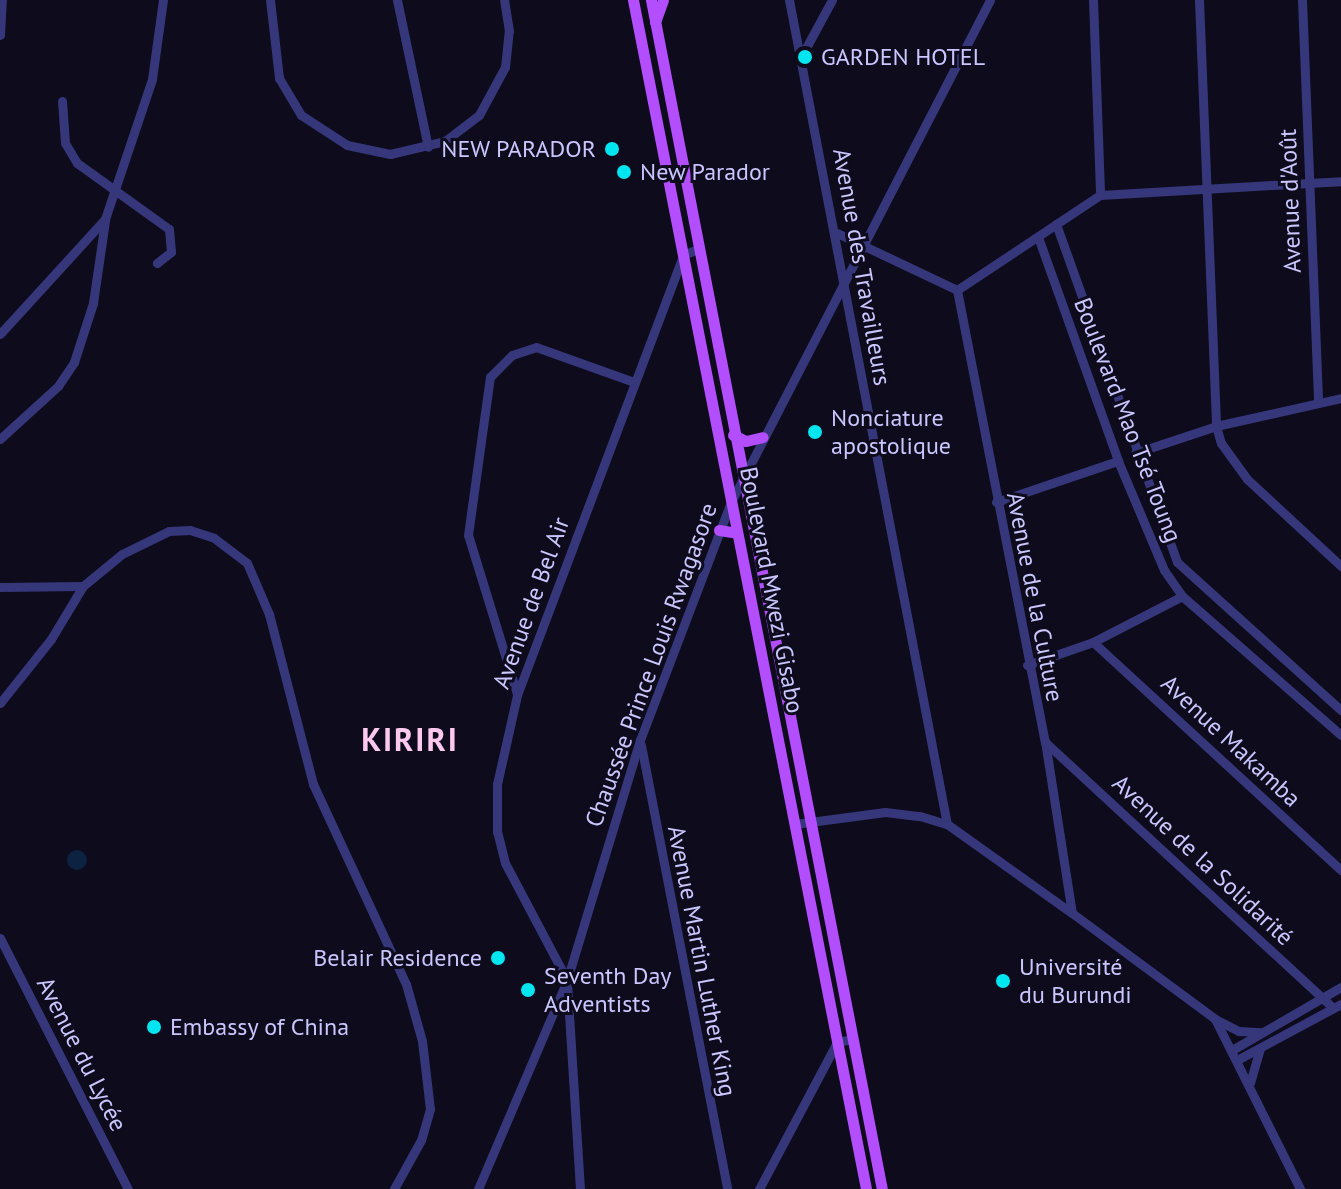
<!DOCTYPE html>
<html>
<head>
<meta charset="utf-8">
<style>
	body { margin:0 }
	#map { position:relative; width:1341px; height:1189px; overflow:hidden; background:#0d0b1c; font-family:"PT Sans",sans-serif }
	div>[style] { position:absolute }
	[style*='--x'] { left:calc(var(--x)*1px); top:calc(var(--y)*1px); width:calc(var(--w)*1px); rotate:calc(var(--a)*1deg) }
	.water>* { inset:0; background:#0b2240 }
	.round { border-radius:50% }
	.minor>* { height:9px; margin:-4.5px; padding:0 4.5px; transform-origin:4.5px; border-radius:4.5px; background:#36377b }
	.major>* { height:11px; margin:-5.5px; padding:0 5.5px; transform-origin:5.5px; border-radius:5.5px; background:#b34eff }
	.dots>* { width:22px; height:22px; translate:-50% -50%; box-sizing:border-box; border:4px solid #0d0b1c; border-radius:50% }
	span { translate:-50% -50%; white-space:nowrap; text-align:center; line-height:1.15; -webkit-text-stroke:6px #0d0b1c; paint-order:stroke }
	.poi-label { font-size:24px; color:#cac6ff }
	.left { translate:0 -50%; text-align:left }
	.right { translate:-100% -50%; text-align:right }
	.street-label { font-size:24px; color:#cac6ff }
	.district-label { font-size:32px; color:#ffc8ee; font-weight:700; letter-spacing:2px }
</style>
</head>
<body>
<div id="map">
	<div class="water">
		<i class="round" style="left:67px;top:850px;width:20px;height:20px"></i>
	</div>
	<div class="minor">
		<i style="--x:270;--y:0;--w:79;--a:83.4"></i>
		<i style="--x:279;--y:78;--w:43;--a:59.3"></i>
		<i style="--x:301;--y:115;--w:55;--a:33.1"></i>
		<i style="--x:347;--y:145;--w:44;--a:11.8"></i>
		<i style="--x:390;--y:154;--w:57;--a:-13.3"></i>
		<i style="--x:445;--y:141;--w:43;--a:-37.4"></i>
		<i style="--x:479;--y:115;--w:55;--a:-61.6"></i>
		<i style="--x:505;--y:67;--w:36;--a:-84"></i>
		<i style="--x:509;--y:31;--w:31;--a:-99"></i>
		<i style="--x:397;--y:0;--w:150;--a:78.1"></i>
		<i style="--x:789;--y:0;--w:839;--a:79.15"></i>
		<i style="--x:1093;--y:0;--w:195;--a:87.9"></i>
		<i style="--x:1199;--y:0;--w:426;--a:87.7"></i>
		<i style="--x:1216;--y:426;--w:18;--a:74"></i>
		<i style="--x:1221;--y:443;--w:44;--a:54.2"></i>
		<i style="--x:1247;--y:479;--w:128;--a:42.8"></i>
		<i style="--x:1302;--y:0;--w:401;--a:87.7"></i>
		<i style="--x:0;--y:35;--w:35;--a:-87"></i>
		<i style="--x:801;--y:57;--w:65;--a:-61.5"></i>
		<i style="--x:62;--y:101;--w:42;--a:85.9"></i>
		<i style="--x:65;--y:143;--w:23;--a:59"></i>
		<i style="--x:77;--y:163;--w:113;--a:35.7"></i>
		<i style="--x:169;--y:229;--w:23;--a:85"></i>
		<i style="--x:171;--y:252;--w:18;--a:142"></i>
		<i style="--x:1100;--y:195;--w:241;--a:-3.3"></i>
		<i style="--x:1056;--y:224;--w:359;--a:70.3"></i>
		<i style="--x:1177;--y:562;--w:221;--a:42.1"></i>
		<i style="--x:837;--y:233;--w:133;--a:25.4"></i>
		<i style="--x:957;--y:290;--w:172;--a:-33.6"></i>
		<i style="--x:1038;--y:237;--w:238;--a:70.3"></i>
		<i style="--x:1118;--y:461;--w:118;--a:67.1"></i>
		<i style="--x:1164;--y:570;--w:32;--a:55"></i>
		<i style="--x:1182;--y:596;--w:211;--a:41.2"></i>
		<i style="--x:957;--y:290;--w:460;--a:79"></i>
		<i style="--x:1045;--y:741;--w:174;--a:81.1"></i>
		<i style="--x:0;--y:334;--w:156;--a:-47.6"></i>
		<i style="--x:105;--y:219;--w:148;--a:-71.4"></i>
		<i style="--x:152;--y:79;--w:80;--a:-82.1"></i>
		<i style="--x:0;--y:439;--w:79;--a:-42.4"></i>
		<i style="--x:58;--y:386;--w:29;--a:-56"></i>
		<i style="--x:74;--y:362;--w:62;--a:-72.1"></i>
		<i style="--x:93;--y:303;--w:83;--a:-81.7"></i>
		<i style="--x:1135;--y:453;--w:85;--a:-18.4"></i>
		<i style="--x:1216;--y:426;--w:128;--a:-12.6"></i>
		<i style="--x:996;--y:502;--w:129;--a:-18.6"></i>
		<i style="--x:0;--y:587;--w:83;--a:-0.7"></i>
		<i style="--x:83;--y:586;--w:50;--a:-39.4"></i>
		<i style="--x:122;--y:554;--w:52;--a:-26.1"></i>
		<i style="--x:169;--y:531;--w:21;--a:-3"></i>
		<i style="--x:190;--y:530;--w:25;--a:18"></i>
		<i style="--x:214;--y:538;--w:41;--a:37.1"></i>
		<i style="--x:247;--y:563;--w:56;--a:66.7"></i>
		<i style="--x:269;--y:614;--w:176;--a:75.5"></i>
		<i style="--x:313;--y:784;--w:221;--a:65.1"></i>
		<i style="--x:406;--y:984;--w:59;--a:74.3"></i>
		<i style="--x:422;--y:1041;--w:68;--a:83.3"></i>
		<i style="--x:430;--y:1109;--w:32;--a:106"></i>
		<i style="--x:421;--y:1140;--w:56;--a:118.9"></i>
		<i style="--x:1093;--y:642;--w:337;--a:42.6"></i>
		<i style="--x:1027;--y:665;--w:70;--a:-19.2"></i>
		<i style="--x:1093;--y:642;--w:100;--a:-27.3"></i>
		<i style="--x:517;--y:694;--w:166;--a:-107.1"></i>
		<i style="--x:468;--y:535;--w:160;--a:-82.1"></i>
		<i style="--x:490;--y:377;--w:31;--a:-45"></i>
		<i style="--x:512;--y:355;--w:25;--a:-18"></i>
		<i style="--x:536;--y:347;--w:104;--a:19.7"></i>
		<i style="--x:0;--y:703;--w:82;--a:-51.4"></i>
		<i style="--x:51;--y:639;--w:62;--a:-58.9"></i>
		<i style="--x:1045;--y:742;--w:392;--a:42.7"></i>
		<i style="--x:641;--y:745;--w:452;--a:79"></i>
		<i style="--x:795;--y:824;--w:91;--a:-7.6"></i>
		<i style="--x:885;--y:812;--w:35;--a:7"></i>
		<i style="--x:920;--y:816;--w:28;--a:17"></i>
		<i style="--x:947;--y:824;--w:153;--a:35.5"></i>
		<i style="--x:1072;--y:913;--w:178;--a:36.5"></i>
		<i style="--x:1215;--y:1019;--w:190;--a:63.4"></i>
		<i style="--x:0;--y:938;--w:282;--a:63"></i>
		<i style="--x:1215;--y:1019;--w:27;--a:27"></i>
		<i style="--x:1239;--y:1031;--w:22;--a:3"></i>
		<i style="--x:1232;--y:1050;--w:126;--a:-30"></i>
		<i style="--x:1237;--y:1060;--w:118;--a:-28.3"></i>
		<i style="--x:1250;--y:1083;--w:36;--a:-74"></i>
		<i style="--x:478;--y:1189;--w:227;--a:-66.9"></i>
		<i style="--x:567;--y:980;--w:251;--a:-73.1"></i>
		<i style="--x:640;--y:740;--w:255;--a:-69.1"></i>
		<i style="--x:731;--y:502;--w:565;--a:-62.71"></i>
		<i style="--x:580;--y:1189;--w:209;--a:-93.6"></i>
		<i style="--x:567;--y:980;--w:132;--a:-117.9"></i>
		<i style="--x:505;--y:863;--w:32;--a:-104"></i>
		<i style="--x:497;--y:832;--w:48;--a:-90"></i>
		<i style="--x:497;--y:784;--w:91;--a:-77.3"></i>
		<i style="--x:517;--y:695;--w:470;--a:-69.3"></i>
		<i style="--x:683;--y:255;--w:16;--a:-22"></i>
		<i style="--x:759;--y:1189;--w:166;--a:-62"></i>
		<i style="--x:837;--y:1042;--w:15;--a:-11"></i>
	</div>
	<div class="major">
		<i style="--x:633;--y:0;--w:1212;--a:78.91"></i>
		<i style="--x:651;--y:0;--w:1211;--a:79.01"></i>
		<i style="--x:655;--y:22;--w:23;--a:-70"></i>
		<i style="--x:733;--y:435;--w:14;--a:25"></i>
		<i style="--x:746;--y:441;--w:17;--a:-13"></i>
		<i style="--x:719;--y:530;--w:18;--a:9"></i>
	</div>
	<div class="dots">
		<i style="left:805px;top:57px;background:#00e6f1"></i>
		<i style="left:612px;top:149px;background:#00e6f1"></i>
		<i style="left:624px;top:172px;background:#00e6f1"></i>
		<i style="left:815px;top:432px;background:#00e6f1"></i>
		<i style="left:498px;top:958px;background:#00e6f1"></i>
		<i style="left:1003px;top:981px;background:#00e6f1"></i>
		<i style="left:528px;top:990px;background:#00e6f1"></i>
		<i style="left:154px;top:1027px;background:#00e6f1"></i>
	</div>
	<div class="poi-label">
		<span class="left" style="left:821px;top:57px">GARDEN HOTEL</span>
		<span class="right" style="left:596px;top:149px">NEW PARADOR</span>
		<span class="left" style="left:640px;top:172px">New Parador</span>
		<span class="left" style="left:831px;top:432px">Nonciature<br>apostolique</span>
		<span class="right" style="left:482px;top:958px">Belair Residence</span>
		<span class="left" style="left:1019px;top:981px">Université<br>du Burundi</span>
		<span class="left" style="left:544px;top:990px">Seventh Day<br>Adventists</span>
		<span class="left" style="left:170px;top:1027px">Embassy of China</span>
	</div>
	<div class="street-label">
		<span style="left:1290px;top:201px;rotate:-92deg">Avenue d'Août</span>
		<span style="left:862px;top:267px;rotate:80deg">Avenue des Travailleurs</span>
		<span style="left:1128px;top:420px;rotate:69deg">Boulevard Mao Tsé Toung</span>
		<span style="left:772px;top:590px;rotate:79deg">Boulevard Mwezi Gisabo</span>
		<span style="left:1035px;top:597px;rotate:79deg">Avenue de la Culture</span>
		<span style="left:531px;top:603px;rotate:-70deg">Avenue de Bel Air</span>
		<span style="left:651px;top:665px;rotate:-70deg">Chaussée Prince Louis Rwagasore</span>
		<span style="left:1231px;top:741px;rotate:43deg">Avenue Makamba</span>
		<span style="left:1203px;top:860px;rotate:43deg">Avenue de la Solidarité</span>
		<span style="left:702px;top:961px;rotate:79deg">Avenue Martin Luther King</span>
		<span style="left:82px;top:1054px;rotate:63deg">Avenue du Lycée</span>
	</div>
	<div class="district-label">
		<span style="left:410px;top:739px">KIRIRI</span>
	</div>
</div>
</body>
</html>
